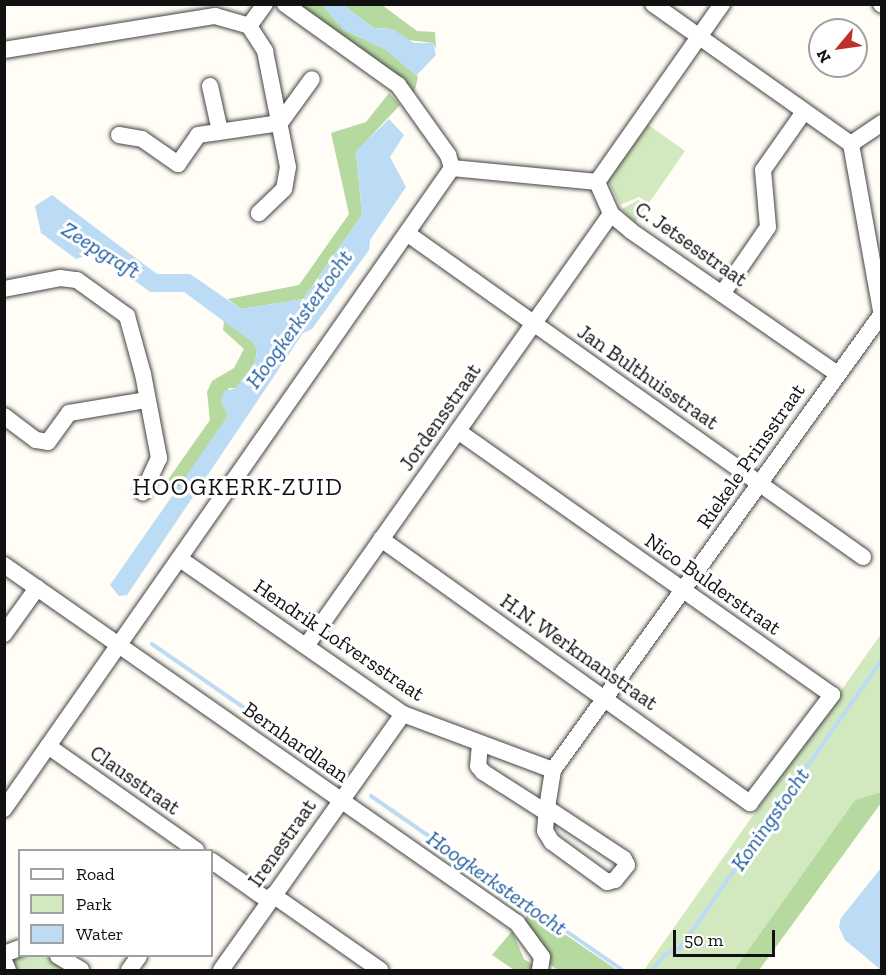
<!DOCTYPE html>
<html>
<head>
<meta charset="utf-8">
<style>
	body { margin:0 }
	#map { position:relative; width:886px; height:975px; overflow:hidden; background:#fffdf5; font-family:"Zilla Slab",serif }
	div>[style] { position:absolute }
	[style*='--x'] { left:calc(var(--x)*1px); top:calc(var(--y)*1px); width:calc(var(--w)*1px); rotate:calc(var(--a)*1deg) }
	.green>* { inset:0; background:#d2e9bf }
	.forest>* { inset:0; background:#b5d99f }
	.water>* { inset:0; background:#bcdbf4 }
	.stream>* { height:4px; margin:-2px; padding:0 2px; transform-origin:2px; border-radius:2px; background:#bcdbf4 }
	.roads { filter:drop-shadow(0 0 2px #444) drop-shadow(0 0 2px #444) }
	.street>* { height:16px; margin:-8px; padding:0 8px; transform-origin:8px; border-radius:8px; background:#fff }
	span { translate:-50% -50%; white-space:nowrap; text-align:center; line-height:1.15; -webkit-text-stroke:6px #fff; paint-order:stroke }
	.street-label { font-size:21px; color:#111 }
	.water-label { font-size:22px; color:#1e5d9f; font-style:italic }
	.quarter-label { font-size:24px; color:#111; letter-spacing:1.5px }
	.frame { position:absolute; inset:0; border:6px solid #111; pointer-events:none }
	.legend { position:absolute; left:18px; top:849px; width:195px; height:108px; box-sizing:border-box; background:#fff; border:2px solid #a0a0a0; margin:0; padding:8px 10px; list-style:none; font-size:18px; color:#111 }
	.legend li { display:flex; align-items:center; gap:12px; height:30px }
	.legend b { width:30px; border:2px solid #a0a0a0 }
	.north { position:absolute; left:808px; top:18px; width:60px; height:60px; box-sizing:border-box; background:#fff; border:2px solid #a0a0a0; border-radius:50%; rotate:241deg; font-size:16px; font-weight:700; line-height:24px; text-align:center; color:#111 }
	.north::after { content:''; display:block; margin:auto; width:21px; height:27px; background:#bc312e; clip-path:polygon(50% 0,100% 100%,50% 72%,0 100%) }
	.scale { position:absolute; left:673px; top:930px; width:102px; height:27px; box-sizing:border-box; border:3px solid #111; border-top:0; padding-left:8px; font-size:18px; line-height:21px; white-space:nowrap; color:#111; -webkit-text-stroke:4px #fff; paint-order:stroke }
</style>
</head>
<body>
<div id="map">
	<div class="green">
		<i style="clip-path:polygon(646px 123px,685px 151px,649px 203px,639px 197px,620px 205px,606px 177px)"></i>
		<i style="clip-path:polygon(638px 200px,647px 205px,635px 223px,622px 209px)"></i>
		<i style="clip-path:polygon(881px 634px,881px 792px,855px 800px,734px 970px,644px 970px)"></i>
		<i style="clip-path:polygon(20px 956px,48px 956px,69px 970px,13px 970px,9px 959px)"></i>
	</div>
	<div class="forest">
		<i style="clip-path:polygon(294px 5px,322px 5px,344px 30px,385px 49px,418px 77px,414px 94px)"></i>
		<i style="clip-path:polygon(343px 5px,382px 5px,417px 31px,435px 32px,436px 49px,433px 43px,408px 40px,392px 29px,374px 28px)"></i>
		<i style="clip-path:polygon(389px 93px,400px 105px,356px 152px,362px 215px,303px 299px,241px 309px,228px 299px,299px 285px,349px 214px,331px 133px,366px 122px)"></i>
		<i style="clip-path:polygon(224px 321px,253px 342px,257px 350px,255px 362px,236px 388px,229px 388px,221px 400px,228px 416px,178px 490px,167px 481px,210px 420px,207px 392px,212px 381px,234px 368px,244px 349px,223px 330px)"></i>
		<i style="clip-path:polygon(881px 792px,881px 803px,759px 970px,734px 970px,855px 800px)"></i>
		<i style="clip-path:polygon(531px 911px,617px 970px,557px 970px,533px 950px,525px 919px)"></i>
		<i style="clip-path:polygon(512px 931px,524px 959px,541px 970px,514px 970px,492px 955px)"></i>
	</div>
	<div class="water">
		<i style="clip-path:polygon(322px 5px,343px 5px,374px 28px,392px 29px,414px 43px,433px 43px,436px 55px,416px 76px,385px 49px,344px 30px)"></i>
		<i style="clip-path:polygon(389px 119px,404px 135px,390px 157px,406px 187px,370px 240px,369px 250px,312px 329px,303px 333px,127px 595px,119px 596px,110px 585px,228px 416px,221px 400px,224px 391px,236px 388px,255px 362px,257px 350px,252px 342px,184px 292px,150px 292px,97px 252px,76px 259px,41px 233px,35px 206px,52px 195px,157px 274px,190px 274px,241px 309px,303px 299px,362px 215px,356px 151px)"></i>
		<i style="clip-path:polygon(881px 868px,882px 970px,881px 970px,845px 940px,839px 927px,841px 918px)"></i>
	</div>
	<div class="stream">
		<i style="--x:152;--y:644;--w:226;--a:34.7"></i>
		<i style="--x:371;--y:796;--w:305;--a:34.7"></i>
		<i style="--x:652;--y:970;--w:20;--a:-49"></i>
		<i style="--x:665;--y:955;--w:17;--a:-25"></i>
		<i style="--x:680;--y:948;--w:352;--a:-55"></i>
	</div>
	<div class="roads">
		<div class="street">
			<i style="--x:653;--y:4;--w:242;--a:35.3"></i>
			<i style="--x:881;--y:4;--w:1;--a:45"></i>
			<i style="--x:249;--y:26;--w:27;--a:-54"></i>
			<i style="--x:4;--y:50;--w:214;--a:-9.2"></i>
			<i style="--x:215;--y:16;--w:35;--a:16"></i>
			<i style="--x:249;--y:26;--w:30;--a:57"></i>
			<i style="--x:265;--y:51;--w:118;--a:78.8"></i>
			<i style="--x:288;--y:167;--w:22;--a:100"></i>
			<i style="--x:284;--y:189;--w:35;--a:136"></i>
			<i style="--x:210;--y:86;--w:46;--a:77.5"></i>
			<i style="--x:882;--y:123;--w:37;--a:146"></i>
			<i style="--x:851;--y:144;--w:175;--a:79.8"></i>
			<i style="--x:119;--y:135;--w:23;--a:10"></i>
			<i style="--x:142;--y:139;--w:44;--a:34.8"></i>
			<i style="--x:178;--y:164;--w:35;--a:-55"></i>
			<i style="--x:198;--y:135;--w:83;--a:-8.3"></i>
			<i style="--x:280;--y:123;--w:54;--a:-54"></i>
			<i style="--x:452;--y:168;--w:146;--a:5.5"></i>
			<i style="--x:597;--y:182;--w:35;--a:66"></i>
			<i style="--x:611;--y:214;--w:26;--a:40"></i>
			<i style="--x:631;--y:231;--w:249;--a:34.7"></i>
			<i style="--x:597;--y:182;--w:218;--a:-54.9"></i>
			<i style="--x:408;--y:234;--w:558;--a:35.37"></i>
			<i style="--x:4;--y:289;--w:57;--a:-11.1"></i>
			<i style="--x:60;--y:278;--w:17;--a:7"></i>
			<i style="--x:77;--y:280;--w:62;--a:35.8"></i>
			<i style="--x:127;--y:316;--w:60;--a:74.6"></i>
			<i style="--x:143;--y:374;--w:86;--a:79.2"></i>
			<i style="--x:159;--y:458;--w:38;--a:115"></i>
			<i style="--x:722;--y:294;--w:81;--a:-55.5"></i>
			<i style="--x:768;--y:227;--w:57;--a:-95"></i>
			<i style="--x:763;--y:170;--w:70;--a:-54.9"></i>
			<i style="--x:4;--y:416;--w:40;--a:37"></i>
			<i style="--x:36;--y:440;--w:12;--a:9"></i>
			<i style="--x:48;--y:442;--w:36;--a:-54"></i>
			<i style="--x:69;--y:413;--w:79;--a:-9.5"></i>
			<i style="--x:381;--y:539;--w:454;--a:35.6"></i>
			<i style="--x:750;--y:803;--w:136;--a:-52.8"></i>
			<i style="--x:832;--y:695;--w:458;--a:-144.8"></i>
			<i style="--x:180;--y:559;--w:272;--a:34.8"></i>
			<i style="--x:403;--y:714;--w:160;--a:20.5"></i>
			<i style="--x:4;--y:565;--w:626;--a:34.91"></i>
			<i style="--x:517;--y:923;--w:42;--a:53.7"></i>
			<i style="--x:542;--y:957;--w:13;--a:99"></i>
			<i style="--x:4;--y:634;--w:57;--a:-54.3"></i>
			<i style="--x:306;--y:646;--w:529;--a:-54.78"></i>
			<i style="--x:480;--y:744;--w:22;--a:95"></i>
			<i style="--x:478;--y:766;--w:8;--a:50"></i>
			<i style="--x:483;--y:772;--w:76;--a:32.6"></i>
			<i style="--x:48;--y:746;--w:181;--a:35.1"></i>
			<i style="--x:547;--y:808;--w:23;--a:95"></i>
			<i style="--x:545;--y:831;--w:13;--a:58"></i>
			<i style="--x:552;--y:842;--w:68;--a:36"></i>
			<i style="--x:607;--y:882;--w:8;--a:-14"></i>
			<i style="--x:615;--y:880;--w:19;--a:-51"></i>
			<i style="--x:627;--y:865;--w:7;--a:-117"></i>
			<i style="--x:624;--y:859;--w:92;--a:-146.5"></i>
			<i style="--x:547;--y:808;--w:38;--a:-81"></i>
			<i style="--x:553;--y:770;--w:561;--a:-54.21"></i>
			<i style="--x:4;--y:809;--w:782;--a:-55.05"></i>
			<i style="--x:452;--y:168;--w:14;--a:-107"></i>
			<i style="--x:448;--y:155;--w:86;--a:-125.5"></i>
			<i style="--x:398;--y:85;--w:139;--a:-144.4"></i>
			<i style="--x:212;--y:861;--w:70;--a:35.1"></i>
			<i style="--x:273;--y:895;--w:131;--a:35"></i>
			<i style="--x:4;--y:954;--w:17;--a:-21"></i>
			<i style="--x:58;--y:956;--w:27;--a:31"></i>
			<i style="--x:4;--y:961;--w:10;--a:66"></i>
			<i style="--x:129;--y:970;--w:17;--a:-54"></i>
			<i style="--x:221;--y:970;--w:314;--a:-54.6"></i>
		</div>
	</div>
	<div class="street-label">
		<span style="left:691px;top:244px;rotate:35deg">C. Jetsesstraat</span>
		<span style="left:648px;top:377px;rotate:35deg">Jan Bulthuisstraat</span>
		<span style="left:440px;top:417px;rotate:-55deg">Jordensstraat</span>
		<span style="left:751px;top:456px;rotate:-55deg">Riekele Prinsstraat</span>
		<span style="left:713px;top:584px;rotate:35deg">Nico Bulderstraat</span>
		<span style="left:339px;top:640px;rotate:34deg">Hendrik Lofversstraat</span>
		<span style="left:579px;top:652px;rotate:35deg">H.N. Werkmanstraat</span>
		<span style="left:296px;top:742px;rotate:35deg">Bernhardlaan</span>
		<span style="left:135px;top:780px;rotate:35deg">Clausstraat</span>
		<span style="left:282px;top:843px;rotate:-55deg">Irenestraat</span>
	</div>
	<div class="water-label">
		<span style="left:101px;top:250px;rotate:32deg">Zeepgraft</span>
		<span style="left:299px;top:319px;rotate:-54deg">Hoogkerkstertocht</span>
		<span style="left:770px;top:819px;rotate:-55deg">Koningstocht</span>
		<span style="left:497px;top:883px;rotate:35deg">Hoogkerkstertocht</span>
	</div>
	<div class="quarter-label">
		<span style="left:238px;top:487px">HOOGKERK-ZUID</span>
	</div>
	<div class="frame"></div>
	<ul class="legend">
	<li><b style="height:8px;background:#fff"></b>Road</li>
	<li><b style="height:16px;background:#d2e9bf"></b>Park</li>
	<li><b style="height:16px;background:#bcdbf4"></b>Water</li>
	</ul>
	<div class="north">N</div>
	<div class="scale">50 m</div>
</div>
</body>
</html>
